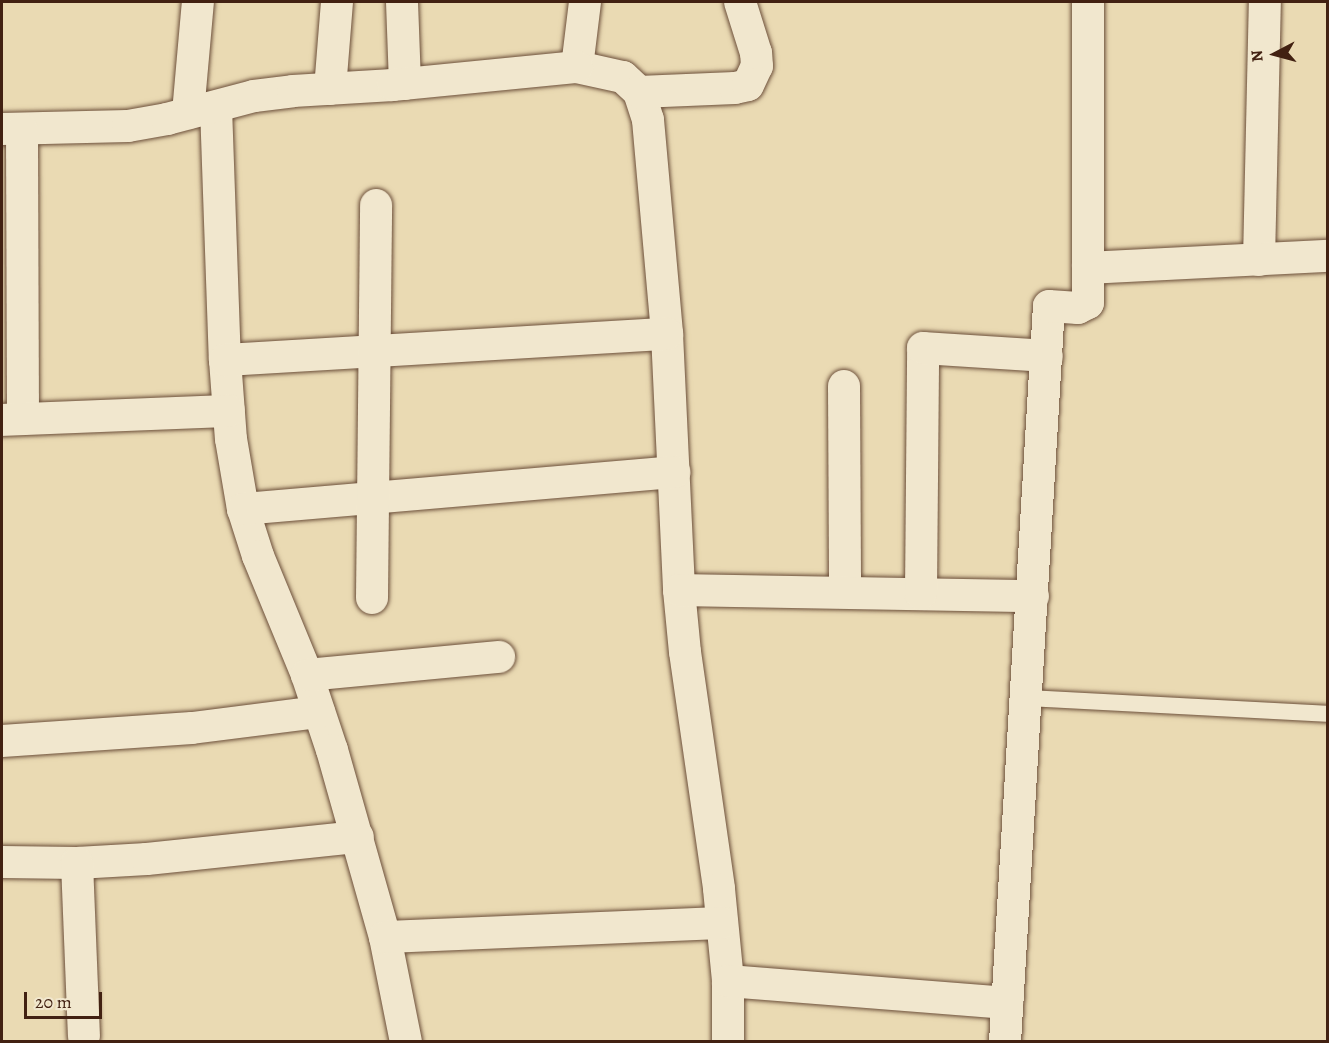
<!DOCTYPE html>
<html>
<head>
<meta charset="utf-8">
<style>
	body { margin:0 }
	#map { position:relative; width:1329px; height:1043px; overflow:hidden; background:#eadab3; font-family:Alegreya,serif }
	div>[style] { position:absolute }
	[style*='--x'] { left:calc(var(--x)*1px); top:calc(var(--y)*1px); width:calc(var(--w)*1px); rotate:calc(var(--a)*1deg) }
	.roads { filter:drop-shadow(0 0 2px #6c4f3a) drop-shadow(0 0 2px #6c4f3a) }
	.service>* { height:16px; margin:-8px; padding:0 8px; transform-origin:8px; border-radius:8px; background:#f1e7ce }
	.minor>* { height:32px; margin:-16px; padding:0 16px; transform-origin:16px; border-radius:16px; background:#f1e7ce }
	span { translate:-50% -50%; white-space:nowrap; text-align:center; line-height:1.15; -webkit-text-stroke:6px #f1e7ce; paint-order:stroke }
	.frame { position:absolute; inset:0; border:3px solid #422112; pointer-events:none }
	.north { position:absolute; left:1245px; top:24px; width:60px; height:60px; -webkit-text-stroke:4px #f1e7ce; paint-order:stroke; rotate:264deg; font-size:16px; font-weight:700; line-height:24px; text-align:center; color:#422112 }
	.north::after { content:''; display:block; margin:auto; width:21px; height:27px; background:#422112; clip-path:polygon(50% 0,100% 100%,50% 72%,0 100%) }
	.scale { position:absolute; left:24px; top:992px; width:78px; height:27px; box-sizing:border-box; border:3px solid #422112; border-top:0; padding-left:8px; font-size:18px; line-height:21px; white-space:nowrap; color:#422112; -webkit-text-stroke:4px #f1e7ce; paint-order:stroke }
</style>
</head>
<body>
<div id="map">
	<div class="roads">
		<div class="service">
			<i style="--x:1026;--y:698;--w:302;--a:3"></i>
		</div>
		<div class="minor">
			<i style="--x:402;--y:2;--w:82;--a:87.9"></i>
			<i style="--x:585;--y:2;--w:65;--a:97"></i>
			<i style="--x:577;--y:67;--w:47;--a:12.3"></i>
			<i style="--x:623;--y:77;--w:22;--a:43"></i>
			<i style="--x:639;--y:92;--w:29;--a:72"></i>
			<i style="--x:648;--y:120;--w:215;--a:84.9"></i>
			<i style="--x:667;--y:334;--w:256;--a:87.3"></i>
			<i style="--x:679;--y:590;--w:62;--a:84.5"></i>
			<i style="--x:685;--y:652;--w:239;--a:81.8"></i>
			<i style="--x:719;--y:889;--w:92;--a:84.4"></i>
			<i style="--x:728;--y:981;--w:61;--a:90"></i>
			<i style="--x:330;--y:89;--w:87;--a:-85.4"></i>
			<i style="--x:639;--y:92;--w:96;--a:-2.4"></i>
			<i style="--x:735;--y:88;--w:13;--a:-13"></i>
			<i style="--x:748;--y:85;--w:21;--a:-65"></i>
			<i style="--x:757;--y:66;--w:13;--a:-94"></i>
			<i style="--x:756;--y:53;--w:53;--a:-107.4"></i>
			<i style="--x:216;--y:107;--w:253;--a:88"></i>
			<i style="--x:225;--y:360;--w:79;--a:85.7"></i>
			<i style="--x:231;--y:439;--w:71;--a:80.3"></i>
			<i style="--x:243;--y:509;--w:49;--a:72.3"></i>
			<i style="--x:258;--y:556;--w:129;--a:67.6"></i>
			<i style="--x:307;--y:675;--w:79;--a:71.6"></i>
			<i style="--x:332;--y:750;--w:194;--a:74.2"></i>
			<i style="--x:385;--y:937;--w:107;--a:78.7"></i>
			<i style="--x:188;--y:113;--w:111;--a:-84.9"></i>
			<i style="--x:2;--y:129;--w:126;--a:-1.4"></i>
			<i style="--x:128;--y:126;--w:40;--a:-10"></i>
			<i style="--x:167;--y:119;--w:90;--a:-14.8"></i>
			<i style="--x:254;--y:96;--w:39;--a:-7"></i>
			<i style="--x:293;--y:91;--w:100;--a:-3.4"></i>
			<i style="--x:393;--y:85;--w:185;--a:-5.6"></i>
			<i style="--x:22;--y:130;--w:289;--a:89.8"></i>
			<i style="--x:1259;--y:260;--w:258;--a:-88.7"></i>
			<i style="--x:1088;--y:268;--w:240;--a:-2.9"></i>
			<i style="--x:225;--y:360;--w:443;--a:-3.4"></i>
			<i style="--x:844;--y:386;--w:205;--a:89.7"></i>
			<i style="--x:2;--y:420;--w:227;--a:-2.3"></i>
			<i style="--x:243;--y:509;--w:433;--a:-4.9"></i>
			<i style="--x:679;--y:590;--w:354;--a:1"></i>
			<i style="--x:921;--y:594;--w:246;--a:-89.5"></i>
			<i style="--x:923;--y:348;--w:124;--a:3.7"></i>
			<i style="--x:372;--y:598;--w:393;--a:-89.4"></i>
			<i style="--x:307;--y:675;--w:193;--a:-5.4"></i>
			<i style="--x:2;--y:741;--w:190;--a:-3.9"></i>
			<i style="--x:192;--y:728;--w:128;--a:-7.2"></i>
			<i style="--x:2;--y:862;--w:75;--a:0.8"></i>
			<i style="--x:77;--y:863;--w:70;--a:-3.3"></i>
			<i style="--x:147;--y:859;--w:212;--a:-6"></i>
			<i style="--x:77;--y:863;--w:173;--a:87.7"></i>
			<i style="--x:385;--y:937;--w:337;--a:-2.4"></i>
			<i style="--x:728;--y:981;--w:280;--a:4.5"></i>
			<i style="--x:1005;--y:1042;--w:737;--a:-86.58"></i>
			<i style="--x:1049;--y:306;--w:29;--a:4"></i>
			<i style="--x:1078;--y:308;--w:11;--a:-27"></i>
			<i style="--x:1088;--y:303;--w:301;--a:-90"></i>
		</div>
	</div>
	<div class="frame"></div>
	<div class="north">N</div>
	<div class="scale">20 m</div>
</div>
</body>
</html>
